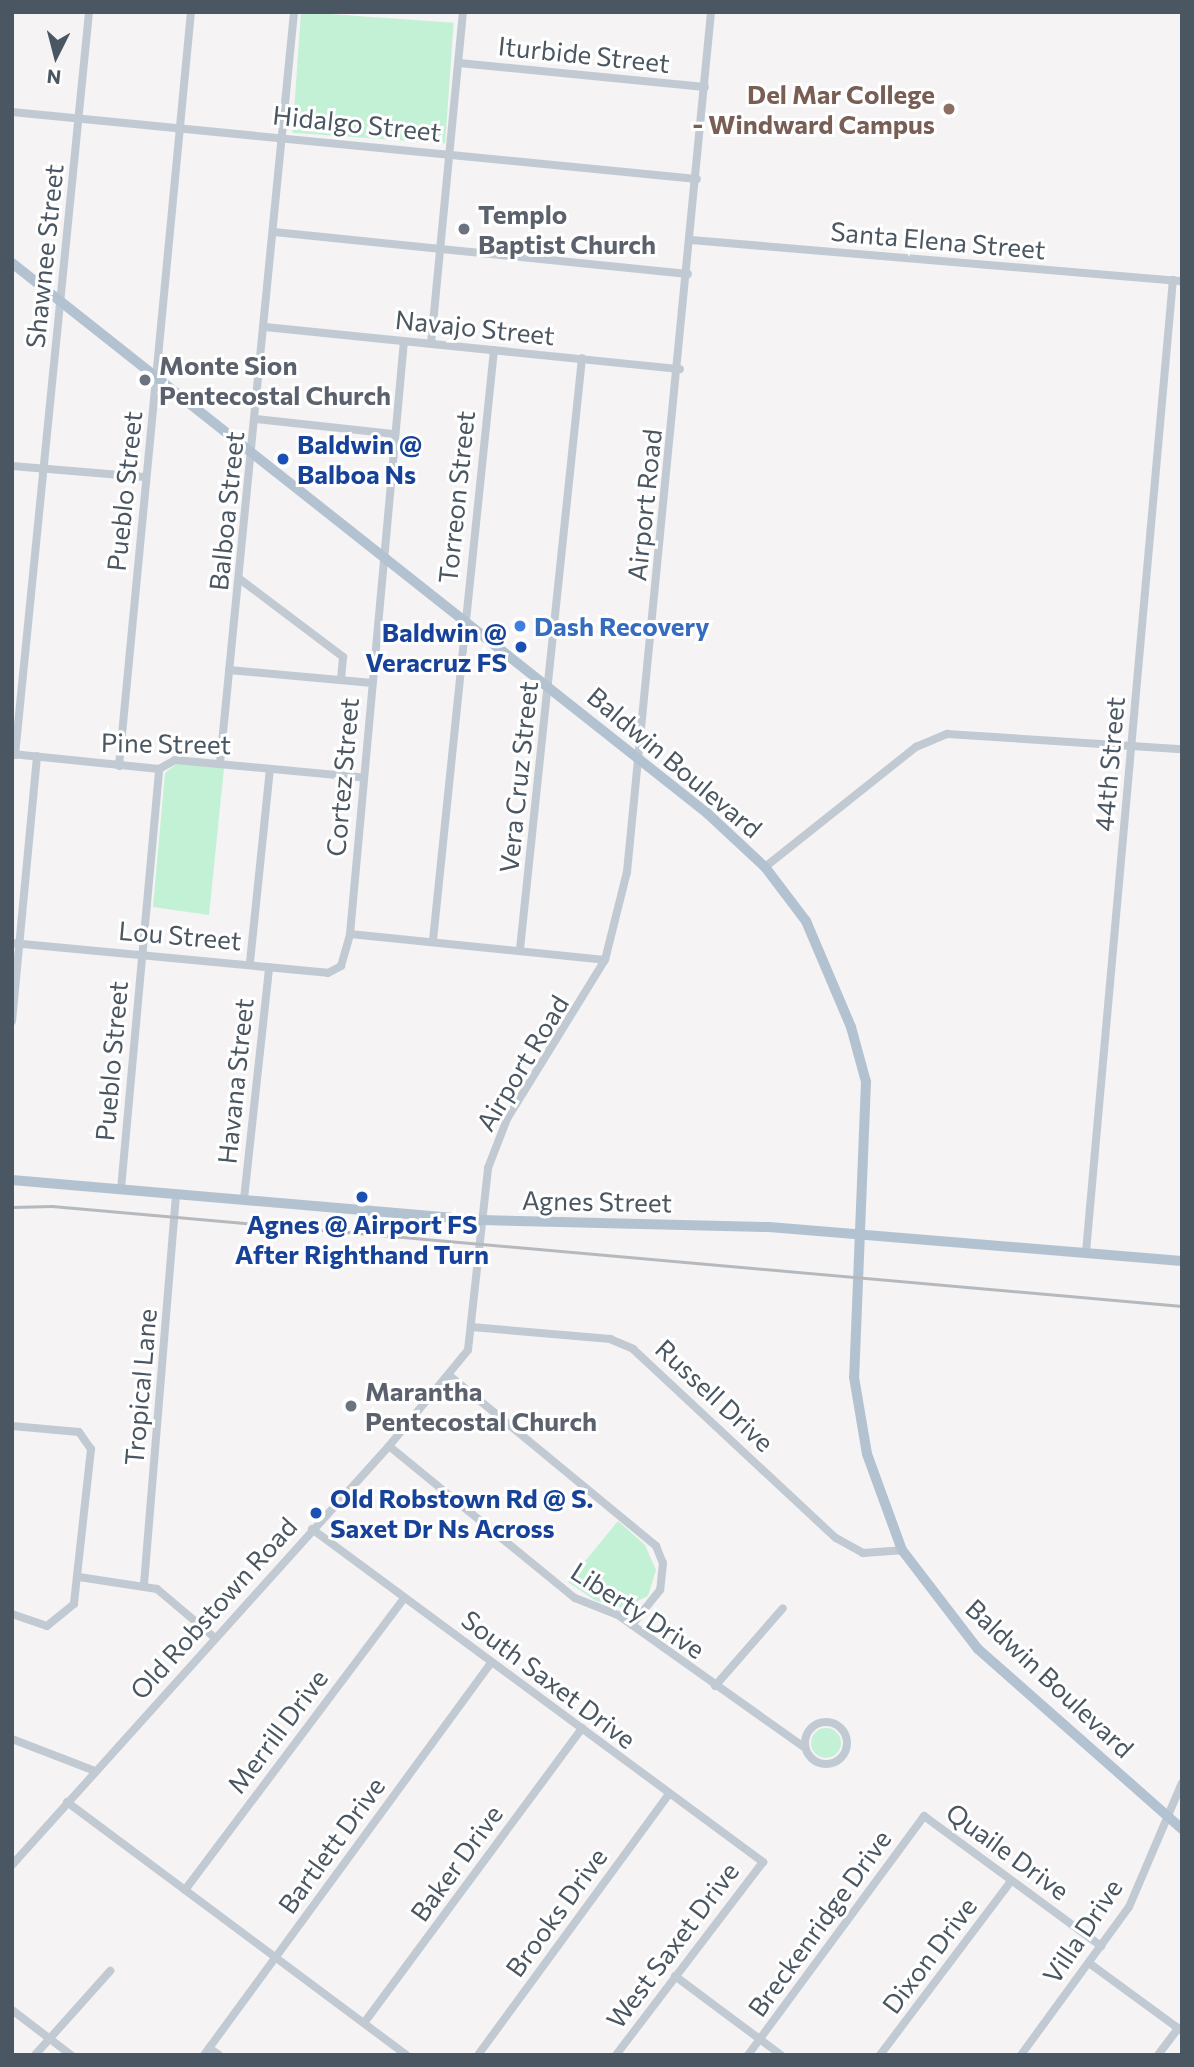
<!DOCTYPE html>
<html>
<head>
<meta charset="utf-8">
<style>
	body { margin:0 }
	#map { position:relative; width:1194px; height:2067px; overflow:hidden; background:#f5f3f3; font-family:Commissioner,sans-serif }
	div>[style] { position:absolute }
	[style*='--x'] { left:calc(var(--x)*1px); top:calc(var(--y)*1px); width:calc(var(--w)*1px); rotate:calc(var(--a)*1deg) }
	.green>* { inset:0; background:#c3f1d5; transform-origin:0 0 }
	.round { border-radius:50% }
	.minor>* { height:8px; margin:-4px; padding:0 4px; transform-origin:4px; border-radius:4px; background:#c1cad2 }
	.minor>.ring { margin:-4px; padding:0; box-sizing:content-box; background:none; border:8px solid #c1cad2; border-radius:50% }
	.major>* { height:10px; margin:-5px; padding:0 5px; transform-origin:5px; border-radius:5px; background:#b3c2d1 }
	.rail>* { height:2.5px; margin:-1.25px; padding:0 1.25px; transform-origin:1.25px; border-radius:1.25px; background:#b5b8bd }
	.dots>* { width:19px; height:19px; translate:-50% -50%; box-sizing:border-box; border:4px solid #fff; border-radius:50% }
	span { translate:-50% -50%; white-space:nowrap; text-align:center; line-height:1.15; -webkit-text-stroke:6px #fff; paint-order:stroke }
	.street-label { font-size:26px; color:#4a5661 }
	.education-label { font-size:26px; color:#785e54; font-weight:700 }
	.right { translate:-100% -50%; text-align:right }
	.worship-label { font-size:26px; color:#5b616d; font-weight:700 }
	.left { translate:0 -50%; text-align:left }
	.transit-label { font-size:26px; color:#164399; font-weight:700 }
	.shop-label { font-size:26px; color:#366cbe; font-weight:700 }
	.frame { position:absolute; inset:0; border:14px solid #4a5661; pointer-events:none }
	.north { position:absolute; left:21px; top:21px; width:70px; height:70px; -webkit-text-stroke:5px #fff; paint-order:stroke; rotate:186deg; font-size:19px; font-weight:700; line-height:28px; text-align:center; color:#4a5661 }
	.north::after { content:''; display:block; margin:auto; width:24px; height:32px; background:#4a5661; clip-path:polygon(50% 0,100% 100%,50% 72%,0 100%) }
</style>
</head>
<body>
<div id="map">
	<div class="green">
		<i style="left:301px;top:12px;width:153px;height:121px;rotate:4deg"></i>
		<i style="clip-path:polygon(178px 763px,224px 768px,209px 915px,153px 907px,165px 773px)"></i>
		<i style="clip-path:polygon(618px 1521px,645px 1545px,656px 1570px,648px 1596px,623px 1608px,596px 1601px,568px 1582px)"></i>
		<i class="round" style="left:811px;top:1728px;width:30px;height:30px"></i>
	</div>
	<div class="minor">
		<i style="--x:459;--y:63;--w:247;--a:5.6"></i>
		<i style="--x:12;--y:112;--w:688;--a:5.59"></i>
		<i style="--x:274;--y:232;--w:416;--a:5.8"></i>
		<i style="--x:691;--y:240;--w:493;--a:4.8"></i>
		<i style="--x:265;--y:327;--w:417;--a:5.8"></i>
		<i style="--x:431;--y:344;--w:334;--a:-84.5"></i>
		<i style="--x:256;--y:419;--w:140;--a:6.2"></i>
		<i style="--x:12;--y:466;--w:133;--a:4.7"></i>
		<i style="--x:241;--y:580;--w:128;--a:37"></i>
		<i style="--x:343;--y:657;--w:23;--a:95"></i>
		<i style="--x:229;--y:670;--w:144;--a:5.2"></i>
		<i style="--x:12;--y:754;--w:148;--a:5.8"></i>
		<i style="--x:159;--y:769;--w:18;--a:-29"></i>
		<i style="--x:175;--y:760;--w:186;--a:5.3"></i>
		<i style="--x:15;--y:755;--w:747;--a:-84.31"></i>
		<i style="--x:220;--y:763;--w:755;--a:-84.37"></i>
		<i style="--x:119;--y:766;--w:757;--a:-84.55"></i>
		<i style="--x:765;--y:867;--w:193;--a:-38.5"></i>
		<i style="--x:916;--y:747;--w:34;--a:-23"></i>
		<i style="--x:947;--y:734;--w:235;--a:3.7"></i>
		<i style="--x:350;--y:934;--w:256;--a:5.8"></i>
		<i style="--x:433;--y:940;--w:593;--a:-84.1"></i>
		<i style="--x:12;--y:943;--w:317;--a:5.4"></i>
		<i style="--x:328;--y:973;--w:15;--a:-28"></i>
		<i style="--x:341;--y:966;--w:33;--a:-74"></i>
		<i style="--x:350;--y:934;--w:595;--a:-84.8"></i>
		<i style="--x:520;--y:949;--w:594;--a:-84.01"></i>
		<i style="--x:250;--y:962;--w:194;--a:-84.1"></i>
		<i style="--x:12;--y:1021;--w:266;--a:-84.6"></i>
		<i style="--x:121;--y:1189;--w:422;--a:-84.8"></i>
		<i style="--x:244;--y:1199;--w:233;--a:-83.8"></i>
		<i style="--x:1086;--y:1252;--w:976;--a:-84.89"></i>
		<i style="--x:471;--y:1327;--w:140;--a:4.9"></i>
		<i style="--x:610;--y:1339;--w:25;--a:23"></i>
		<i style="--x:633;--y:1349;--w:277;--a:43"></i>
		<i style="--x:836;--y:1538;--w:31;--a:29"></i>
		<i style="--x:863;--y:1553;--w:39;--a:-4"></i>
		<i style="--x:450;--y:1376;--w:267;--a:39.5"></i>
		<i style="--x:656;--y:1546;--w:18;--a:68"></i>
		<i style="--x:663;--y:1563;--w:27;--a:96"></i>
		<i style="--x:660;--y:1590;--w:45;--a:128.7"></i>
		<i style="--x:12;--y:1426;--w:67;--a:5.1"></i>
		<i style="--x:79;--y:1432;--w:21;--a:55"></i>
		<i style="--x:91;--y:1449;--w:156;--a:96.3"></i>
		<i style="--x:74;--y:1604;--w:35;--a:141"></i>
		<i style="--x:47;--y:1626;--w:37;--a:-161"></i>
		<i style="--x:389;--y:1446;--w:240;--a:39.3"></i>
		<i style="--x:575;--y:1598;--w:46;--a:21.6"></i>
		<i style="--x:618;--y:1615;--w:228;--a:35.4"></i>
		<i style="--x:312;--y:1529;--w:561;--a:36.44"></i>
		<i style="--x:763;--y:1862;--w:243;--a:127.3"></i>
		<i style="--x:79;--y:1577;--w:79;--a:8.7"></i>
		<i style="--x:157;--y:1589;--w:76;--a:40.2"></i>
		<i style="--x:144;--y:1584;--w:391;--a:-85.3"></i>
		<i style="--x:715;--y:1686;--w:103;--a:-48.9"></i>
		<i class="ring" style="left:805px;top:1722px;width:34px;height:34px"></i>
		<i style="--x:12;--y:1739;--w:89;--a:21.1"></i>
		<i style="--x:67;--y:1802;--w:423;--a:36.7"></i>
		<i style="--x:12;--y:1865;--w:564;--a:-48.02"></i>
		<i style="--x:389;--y:1446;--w:124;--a:-50.5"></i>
		<i style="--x:468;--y:1350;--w:183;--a:-83.7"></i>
		<i style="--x:488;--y:1168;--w:53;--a:-68.8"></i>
		<i style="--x:507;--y:1119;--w:187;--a:-58.4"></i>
		<i style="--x:605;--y:960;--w:91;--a:-76"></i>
		<i style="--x:627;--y:872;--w:864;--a:-84.42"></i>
		<i style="--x:185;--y:1890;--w:365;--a:-53.1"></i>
		<i style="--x:1089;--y:1963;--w:115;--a:36.2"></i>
		<i style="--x:675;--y:1976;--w:132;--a:36.7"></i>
		<i style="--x:12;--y:2010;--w:74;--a:37.3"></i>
		<i style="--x:364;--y:2023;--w:367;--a:-53.5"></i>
		<i style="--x:209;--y:2048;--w:12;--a:35"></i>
		<i style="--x:35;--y:2055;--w:113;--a:-48.2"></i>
		<i style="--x:204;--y:2055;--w:487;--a:-53.8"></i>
		<i style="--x:478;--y:2055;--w:322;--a:-53.8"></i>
		<i style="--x:748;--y:2055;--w:297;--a:-53.6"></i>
		<i style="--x:924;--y:1816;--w:220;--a:36.3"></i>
		<i style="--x:880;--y:2055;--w:218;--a:-53"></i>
		<i style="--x:1021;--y:2055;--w:183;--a:-53.9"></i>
		<i style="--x:1129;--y:1907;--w:135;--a:-66.9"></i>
		<i style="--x:1158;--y:2055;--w:34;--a:-53"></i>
	</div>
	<div class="major">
		<i style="--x:12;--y:263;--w:886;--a:38.36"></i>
		<i style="--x:707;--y:813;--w:79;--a:43"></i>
		<i style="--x:765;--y:867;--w:68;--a:52.8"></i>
		<i style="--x:806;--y:921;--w:115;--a:67"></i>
		<i style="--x:851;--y:1027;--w:57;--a:74.7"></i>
		<i style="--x:866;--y:1082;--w:295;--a:92.3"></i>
		<i style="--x:854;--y:1377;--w:78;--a:80.4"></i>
		<i style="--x:867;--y:1454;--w:102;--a:70"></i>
		<i style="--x:902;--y:1550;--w:125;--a:52.5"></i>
		<i style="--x:978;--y:1649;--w:272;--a:41.4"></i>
		<i style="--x:12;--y:1180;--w:470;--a:4.9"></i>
		<i style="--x:480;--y:1220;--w:289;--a:1.4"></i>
		<i style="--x:769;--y:1227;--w:414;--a:4.7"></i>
	</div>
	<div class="rail">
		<i style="--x:12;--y:1207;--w:40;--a:-1.4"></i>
		<i style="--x:52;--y:1206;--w:1134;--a:5.06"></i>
	</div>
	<div class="dots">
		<i style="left:949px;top:109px;background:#8d6e63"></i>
		<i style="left:464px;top:229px;background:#6b7280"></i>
		<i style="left:145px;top:380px;background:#6b7280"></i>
		<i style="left:283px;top:459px;background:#1a4fb4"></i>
		<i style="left:520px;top:626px;background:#3f7fe0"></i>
		<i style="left:521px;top:647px;background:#1a4fb4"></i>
		<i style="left:362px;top:1197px;background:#1a4fb4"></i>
		<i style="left:351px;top:1406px;background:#6b7280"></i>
		<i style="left:316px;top:1513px;background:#1a4fb4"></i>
	</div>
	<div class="street-label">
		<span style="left:584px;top:54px;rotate:6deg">Iturbide Street</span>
		<span style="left:357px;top:123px;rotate:6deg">Hidalgo Street</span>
		<span style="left:938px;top:240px;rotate:5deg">Santa Elena Street</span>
		<span style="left:44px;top:256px;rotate:-84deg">Shawnee Street</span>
		<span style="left:475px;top:327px;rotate:6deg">Navajo Street</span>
		<span style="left:124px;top:491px;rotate:-84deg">Pueblo Street</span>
		<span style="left:456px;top:497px;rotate:-84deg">Torreon Street</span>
		<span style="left:644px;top:505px;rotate:-84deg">Airport Road</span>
		<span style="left:226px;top:511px;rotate:-84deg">Balboa Street</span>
		<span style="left:166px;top:743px;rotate:1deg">Pine Street</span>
		<span style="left:675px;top:762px;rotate:40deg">Baldwin Boulevard</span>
		<span style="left:1109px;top:764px;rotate:-85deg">44th Street</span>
		<span style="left:342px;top:777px;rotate:-85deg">Cortez Street</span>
		<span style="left:518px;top:777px;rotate:-84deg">Vera Cruz Street</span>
		<span style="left:180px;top:935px;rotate:5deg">Lou Street</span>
		<span style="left:111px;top:1061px;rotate:-85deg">Pueblo Street</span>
		<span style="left:522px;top:1063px;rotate:-59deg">Airport Road</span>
		<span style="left:235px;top:1081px;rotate:-84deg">Havana Street</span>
		<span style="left:597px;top:1201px;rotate:1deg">Agnes Street</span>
		<span style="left:140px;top:1387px;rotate:-85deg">Tropical Lane</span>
		<span style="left:715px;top:1395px;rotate:43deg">Russell Drive</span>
		<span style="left:213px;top:1608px;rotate:-48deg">Old Robstown Road</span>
		<span style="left:638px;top:1610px;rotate:33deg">Liberty Drive</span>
		<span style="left:1050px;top:1678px;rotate:43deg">Baldwin Boulevard</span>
		<span style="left:549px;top:1679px;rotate:37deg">South Saxet Drive</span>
		<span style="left:277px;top:1731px;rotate:-53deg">Merrill Drive</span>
		<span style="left:331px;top:1845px;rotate:-54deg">Bartlett Drive</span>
		<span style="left:1008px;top:1851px;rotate:36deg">Quaile Drive</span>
		<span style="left:456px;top:1863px;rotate:-54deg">Baker Drive</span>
		<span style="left:556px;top:1912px;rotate:-54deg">Brooks Drive</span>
		<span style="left:819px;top:1923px;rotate:-54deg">Breckenridge Drive</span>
		<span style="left:1082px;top:1931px;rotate:-56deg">Villa Drive</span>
		<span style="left:672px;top:1945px;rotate:-53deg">West Saxet Drive</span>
		<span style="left:929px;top:1955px;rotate:-53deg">Dixon Drive</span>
	</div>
	<div class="education-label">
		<span class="right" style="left:935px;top:109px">Del Mar College<br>- Windward Campus</span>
	</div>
	<div class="worship-label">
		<span class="left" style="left:478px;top:229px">Templo<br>Baptist Church</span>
		<span class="left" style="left:159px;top:380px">Monte Sion<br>Pentecostal Church</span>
		<span class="left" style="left:365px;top:1406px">Marantha<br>Pentecostal Church</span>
	</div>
	<div class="transit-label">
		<span class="left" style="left:297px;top:459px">Baldwin @<br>Balboa Ns</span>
		<span class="right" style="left:507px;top:647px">Baldwin @<br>Veracruz FS</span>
		<span style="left:362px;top:1239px">Agnes @ Airport FS<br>After Righthand Turn</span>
		<span class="left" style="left:330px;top:1513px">Old Robstown Rd @ S.<br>Saxet Dr Ns Across</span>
	</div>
	<div class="shop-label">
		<span class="left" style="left:534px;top:626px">Dash Recovery</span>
	</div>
	<div class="frame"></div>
	<div class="north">N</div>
</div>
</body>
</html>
